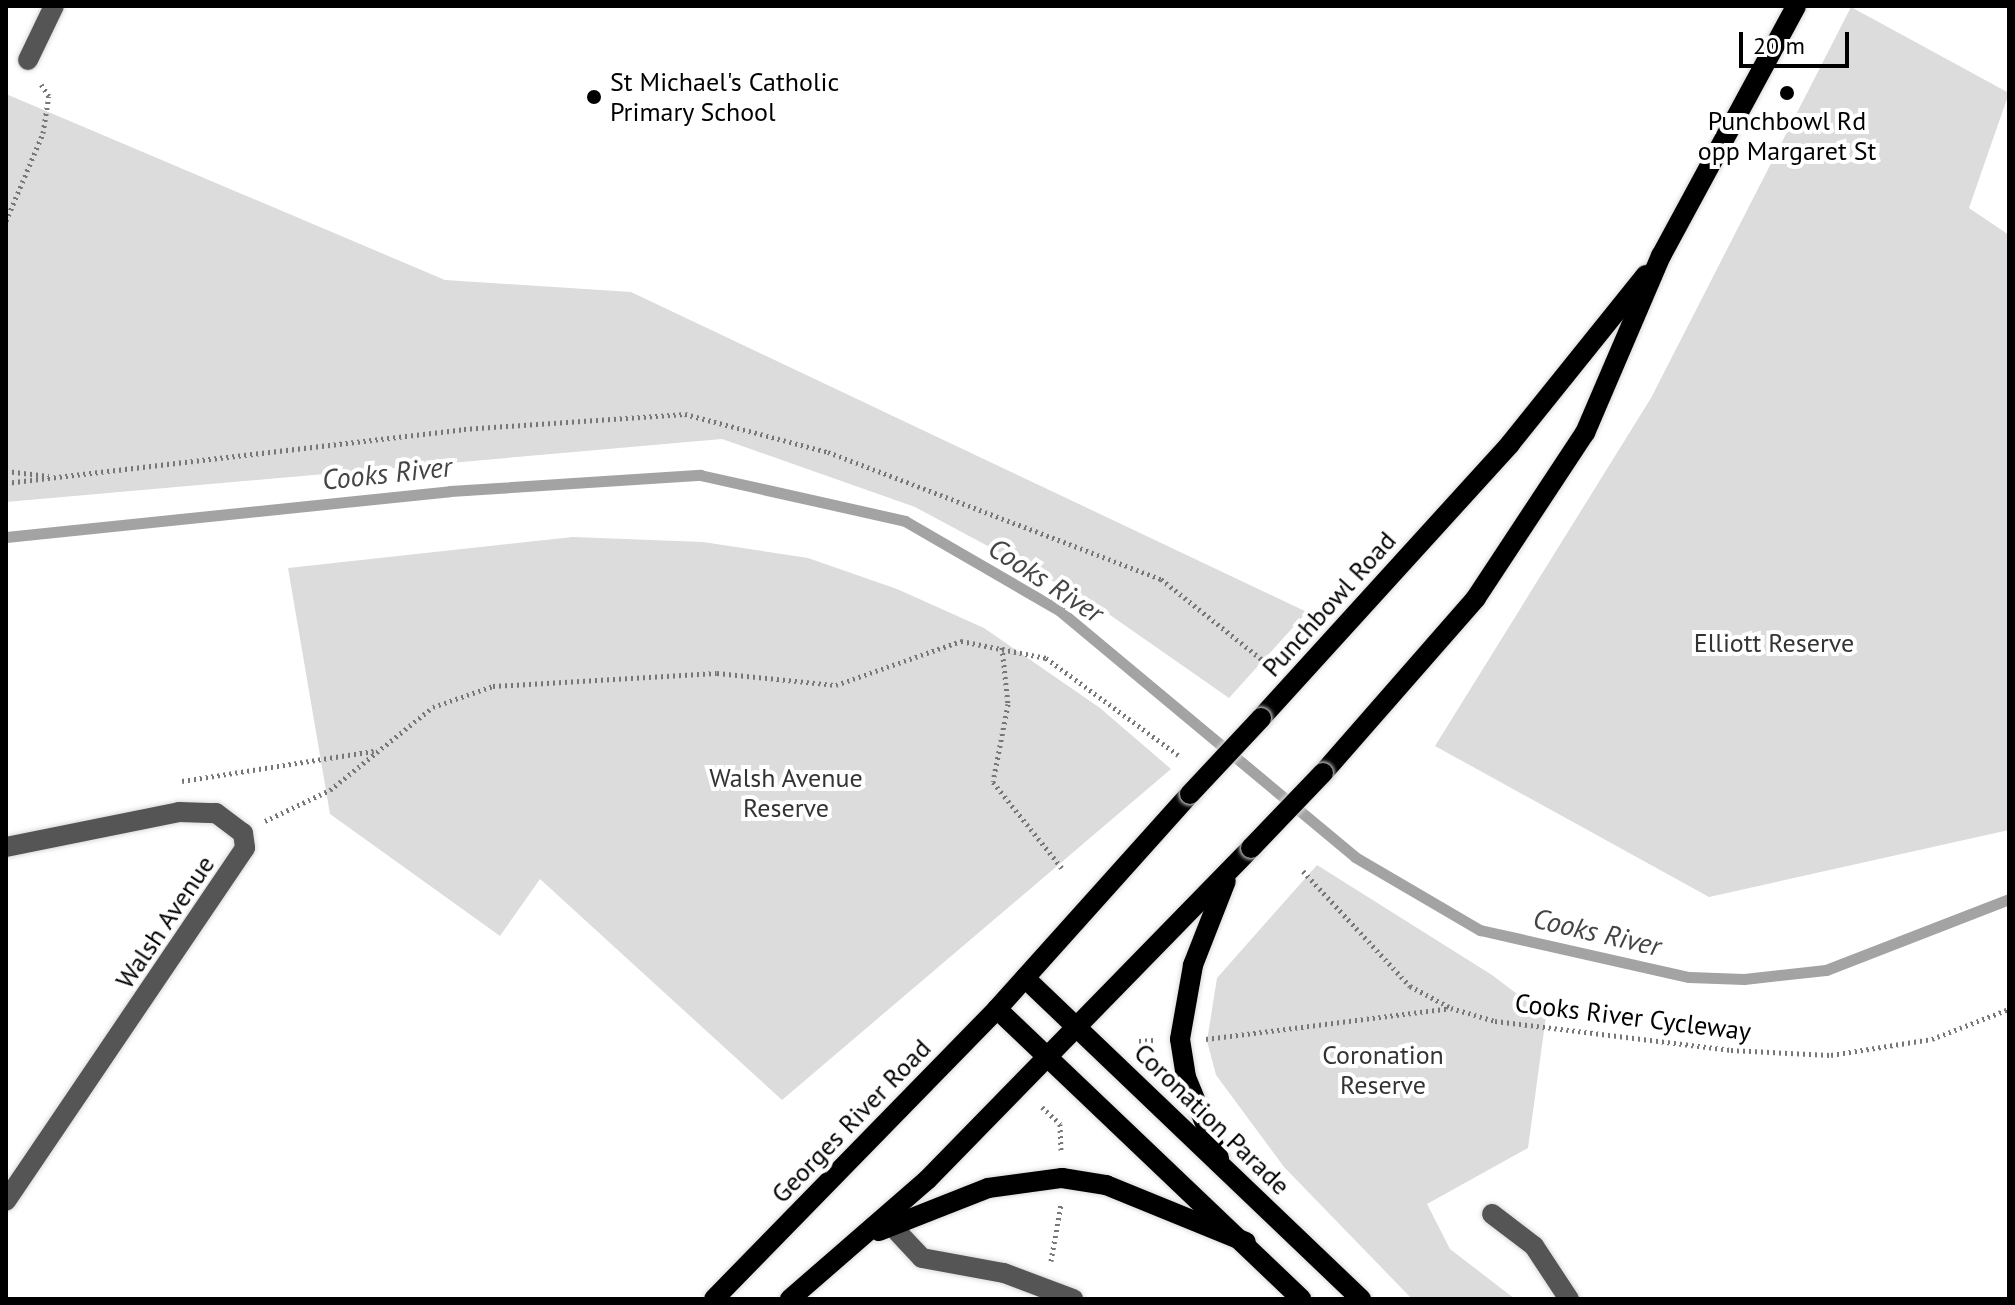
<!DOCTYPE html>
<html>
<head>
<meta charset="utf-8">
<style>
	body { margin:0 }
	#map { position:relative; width:2015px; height:1305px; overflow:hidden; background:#fff; font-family:"PT Sans",sans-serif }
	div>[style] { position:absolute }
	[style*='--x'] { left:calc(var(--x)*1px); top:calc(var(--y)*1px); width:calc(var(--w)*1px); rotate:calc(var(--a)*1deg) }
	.green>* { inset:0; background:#dcdcdc }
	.stream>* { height:11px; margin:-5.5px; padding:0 5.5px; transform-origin:5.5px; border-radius:5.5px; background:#a3a3a3 }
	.path>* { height:5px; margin-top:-2.5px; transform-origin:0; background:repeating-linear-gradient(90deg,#777 0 2px,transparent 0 6px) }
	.roads { filter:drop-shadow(0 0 2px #dbdbdb) drop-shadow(0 0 2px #dbdbdb) }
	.minor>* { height:20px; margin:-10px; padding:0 10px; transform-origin:10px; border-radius:10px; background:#555 }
	.major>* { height:20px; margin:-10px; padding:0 10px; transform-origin:10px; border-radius:10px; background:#000 }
	.bridges { filter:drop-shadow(0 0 2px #dbdbdb) drop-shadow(0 0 2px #dbdbdb) }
	.major-bridge>* { height:20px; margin:-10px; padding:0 10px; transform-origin:10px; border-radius:10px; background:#000 }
	.dots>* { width:22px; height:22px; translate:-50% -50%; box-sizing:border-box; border:4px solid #fff; border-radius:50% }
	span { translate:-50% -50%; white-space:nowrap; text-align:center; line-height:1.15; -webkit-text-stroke:8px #fff; paint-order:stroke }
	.poi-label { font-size:26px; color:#000 }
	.left { translate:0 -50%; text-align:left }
	.street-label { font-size:26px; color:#000 }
	.park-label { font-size:26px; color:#333 }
	.water-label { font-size:28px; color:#444; font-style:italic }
	.frame { position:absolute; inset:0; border:8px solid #000; pointer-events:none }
	.scale { position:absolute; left:1739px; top:32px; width:110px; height:36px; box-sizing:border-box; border:4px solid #000; border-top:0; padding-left:10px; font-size:24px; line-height:28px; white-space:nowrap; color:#000; -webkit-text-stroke:6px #fff; paint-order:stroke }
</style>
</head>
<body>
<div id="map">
	<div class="green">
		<i style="clip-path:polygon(1851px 7px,2009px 93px,1969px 208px,2009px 235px,2009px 830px,1709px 897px,1435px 746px,1651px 398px)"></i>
		<i style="clip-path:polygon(6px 94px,445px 280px,631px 292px,1307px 612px,1229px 698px,1090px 601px,915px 507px,722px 439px,6px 502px)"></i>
		<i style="clip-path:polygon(573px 537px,703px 542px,808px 558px,897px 589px,984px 628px,1100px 708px,1171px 769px,782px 1100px,540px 879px,500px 936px,330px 814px,288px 568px)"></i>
		<i style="clip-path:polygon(1317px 865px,1492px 975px,1546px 1016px,1528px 1148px,1427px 1204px,1450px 1249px,1515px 1299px,1412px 1299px,1284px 1167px,1216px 1075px,1207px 1041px,1217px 978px)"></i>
	</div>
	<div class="stream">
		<i style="--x:6;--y:537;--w:446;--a:-5.9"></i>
		<i style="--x:450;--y:491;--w:251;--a:-3.7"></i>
		<i style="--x:700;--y:475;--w:210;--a:12.6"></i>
		<i style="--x:905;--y:521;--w:179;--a:30.1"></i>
		<i style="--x:1060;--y:611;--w:384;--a:39.8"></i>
		<i style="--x:1355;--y:857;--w:145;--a:30.3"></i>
		<i style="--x:1480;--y:930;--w:214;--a:12.7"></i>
		<i style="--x:1689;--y:977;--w:55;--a:2.1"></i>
		<i style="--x:1744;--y:979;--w:82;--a:-6.3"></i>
		<i style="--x:1826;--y:970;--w:196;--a:-21.2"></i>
	</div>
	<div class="path">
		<i style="--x:6;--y:221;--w:95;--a:-67.2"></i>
		<i style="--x:43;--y:133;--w:37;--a:-81"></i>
		<i style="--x:49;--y:96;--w:14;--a:-124"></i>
		<i style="--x:6;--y:471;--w:43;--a:6.6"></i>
		<i style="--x:6;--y:483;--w:461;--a:-6.7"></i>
		<i style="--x:464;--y:429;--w:222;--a:-3.9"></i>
		<i style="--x:685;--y:414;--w:148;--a:14.9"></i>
		<i style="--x:828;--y:452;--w:356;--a:20.9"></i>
		<i style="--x:1161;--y:579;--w:139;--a:38.6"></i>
		<i style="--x:1002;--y:647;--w:57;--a:84"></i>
		<i style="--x:1008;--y:704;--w:79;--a:100.9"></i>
		<i style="--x:993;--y:782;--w:110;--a:51.3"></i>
		<i style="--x:182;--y:781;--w:194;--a:-8.9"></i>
		<i style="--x:265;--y:821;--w:72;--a:-25.5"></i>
		<i style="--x:330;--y:790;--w:132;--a:-38.9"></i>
		<i style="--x:433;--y:707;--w:64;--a:-19.3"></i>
		<i style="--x:493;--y:686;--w:224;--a:-3.3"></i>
		<i style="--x:717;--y:673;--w:120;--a:5.8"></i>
		<i style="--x:836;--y:685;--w:133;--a:-19.4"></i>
		<i style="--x:961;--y:641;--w:87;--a:11.3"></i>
		<i style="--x:1046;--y:658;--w:164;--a:36.3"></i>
		<i style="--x:1303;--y:871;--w:157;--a:47.1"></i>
		<i style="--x:1410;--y:986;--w:47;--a:28.2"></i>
		<i style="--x:1451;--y:1008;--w:46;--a:16.5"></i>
		<i style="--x:1495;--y:1021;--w:238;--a:7"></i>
		<i style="--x:1731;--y:1050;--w:100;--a:2.9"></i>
		<i style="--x:1831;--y:1055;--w:102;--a:-9"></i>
		<i style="--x:1932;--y:1039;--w:83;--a:-21.3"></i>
		<i style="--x:1206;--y:1039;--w:246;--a:-7.2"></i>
		<i style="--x:1139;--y:1041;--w:15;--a:-4"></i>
		<i style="--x:1042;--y:1107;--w:25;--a:43"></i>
		<i style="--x:1060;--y:1124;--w:26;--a:88"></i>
		<i style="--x:1051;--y:1261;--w:58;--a:-80"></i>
	</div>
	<div class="roads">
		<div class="minor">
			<i style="--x:28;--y:60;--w:60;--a:-64.3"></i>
			<i style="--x:6;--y:847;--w:177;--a:-11.4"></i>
			<i style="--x:179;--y:812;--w:37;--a:2"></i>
			<i style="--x:216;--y:813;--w:34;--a:37"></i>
			<i style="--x:243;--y:833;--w:15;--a:82"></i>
			<i style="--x:245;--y:848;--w:426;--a:124.1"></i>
			<i style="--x:1492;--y:1214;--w:53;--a:37.3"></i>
			<i style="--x:1534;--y:1246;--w:64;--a:56.6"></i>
			<i style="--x:891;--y:1225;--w:45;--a:46.8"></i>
			<i style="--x:922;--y:1258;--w:83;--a:10.4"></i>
			<i style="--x:1004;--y:1273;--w:74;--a:20.6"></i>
		</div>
		<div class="major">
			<i style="--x:1261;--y:718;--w:370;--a:-47.7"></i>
			<i style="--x:1510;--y:444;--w:217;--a:-51.2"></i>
			<i style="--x:1323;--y:773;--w:232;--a:-48.8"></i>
			<i style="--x:1476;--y:598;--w:198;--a:-56.6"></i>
			<i style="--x:1585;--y:433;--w:193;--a:-66.8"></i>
			<i style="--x:1661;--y:256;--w:284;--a:-61.6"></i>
			<i style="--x:1025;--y:978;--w:465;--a:43.7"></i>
			<i style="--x:997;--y:1009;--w:420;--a:43.6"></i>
			<i style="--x:1219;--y:1158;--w:87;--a:-112.2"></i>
			<i style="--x:1186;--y:1077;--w:38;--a:-99"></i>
			<i style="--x:1180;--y:1039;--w:75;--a:-80"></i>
			<i style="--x:1193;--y:965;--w:90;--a:-68.6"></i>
			<i style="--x:879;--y:1231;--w:117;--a:-21.5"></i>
			<i style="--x:988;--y:1188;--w:75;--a:-7.7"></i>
			<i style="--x:1062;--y:1178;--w:45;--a:9"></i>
			<i style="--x:1106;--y:1185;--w:151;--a:22.2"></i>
			<i style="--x:714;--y:1299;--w:405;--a:-45.7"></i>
			<i style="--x:997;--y:1009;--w:289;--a:-48.1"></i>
			<i style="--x:790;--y:1299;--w:181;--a:-41"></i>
			<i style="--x:927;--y:1180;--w:464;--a:-45.7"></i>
		</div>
	</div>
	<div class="bridges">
		<div class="major-bridge">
			<i style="--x:1190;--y:794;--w:104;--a:-46.9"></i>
			<i style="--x:1251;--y:848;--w:104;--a:-46.2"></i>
		</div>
	</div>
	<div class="dots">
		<i style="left:1787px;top:93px;background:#000"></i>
		<i style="left:594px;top:97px;background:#000"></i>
	</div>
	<div class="poi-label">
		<span class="left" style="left:610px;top:97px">St Michael's Catholic<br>Primary School</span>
		<span style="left:1787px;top:136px">Punchbowl Rd<br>opp Margaret St</span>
	</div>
	<div class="street-label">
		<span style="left:1329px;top:604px;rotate:-48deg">Punchbowl Road</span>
		<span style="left:165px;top:922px;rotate:-56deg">Walsh Avenue</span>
		<span style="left:1633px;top:1017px;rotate:7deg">Cooks River Cycleway</span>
		<span style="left:1212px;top:1119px;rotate:44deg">Coronation Parade</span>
		<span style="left:851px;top:1121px;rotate:-46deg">Georges River Road</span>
	</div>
	<div class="park-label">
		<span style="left:1774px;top:643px">Elliott Reserve</span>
		<span style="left:786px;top:793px">Walsh Avenue<br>Reserve</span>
		<span style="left:1383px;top:1070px">Coronation<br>Reserve</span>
	</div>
	<div class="water-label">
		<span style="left:387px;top:473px;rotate:-6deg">Cooks River</span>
		<span style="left:1046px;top:580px;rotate:33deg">Cooks River</span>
		<span style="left:1597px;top:932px;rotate:13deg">Cooks River</span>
	</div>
	<div class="frame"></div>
	<div class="scale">20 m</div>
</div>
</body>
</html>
